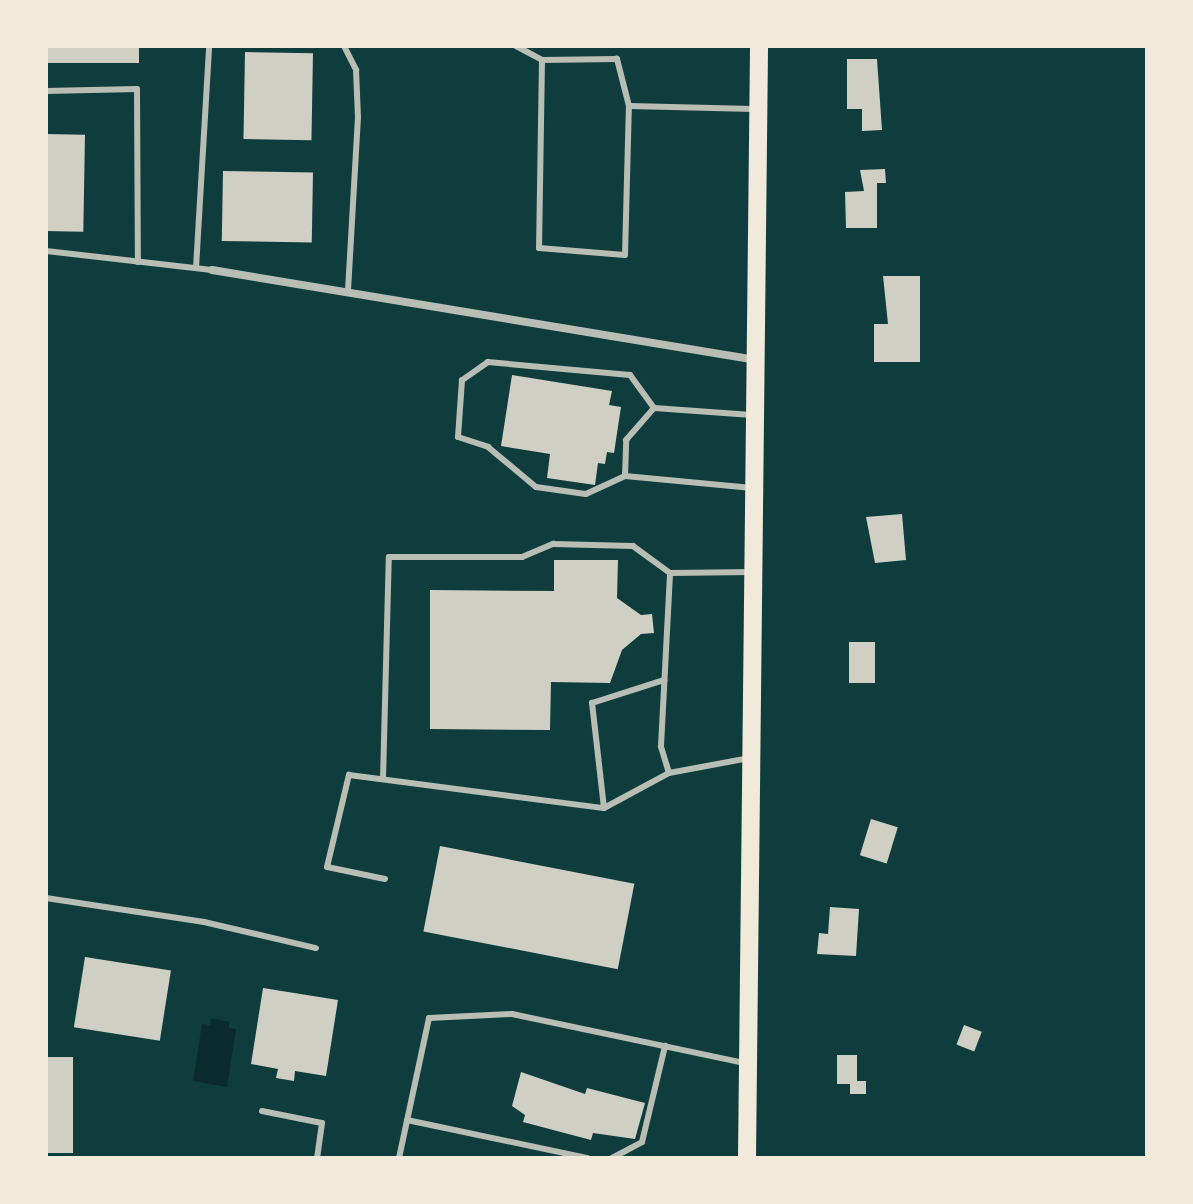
<!DOCTYPE html>
<html>
<head>
<meta charset="utf-8">
<style>
	body { margin:0 }
	#map { position:relative; width:1193px; height:1204px; overflow:hidden; background:#0f3d3e; font-family:"Fira Sans",sans-serif }
	div>[style] { position:absolute }
	[style*='--x'] { left:calc(var(--x)*1px); top:calc(var(--y)*1px); width:calc(var(--w)*1px); rotate:calc(var(--a)*1deg) }
	.water>* { inset:0; background:#0a2a2b }
	.building>* { inset:0; background:#cfcfc3; transform-origin:0 0 }
	.service>* { height:6px; margin:-3px; padding:0 3px; transform-origin:3px; border-radius:3px; background:#b8beb3 }
	.minor>* { height:8px; margin:-4px; padding:0 4px; transform-origin:4px; border-radius:4px; background:#b8beb3 }
	.primary>* { height:18px; margin:-9px; padding:0 9px; transform-origin:9px; border-radius:9px; background:#f1e9da }
	span { translate:-50% -50%; white-space:nowrap; text-align:center; line-height:1.15; -webkit-text-stroke:8px #f1e9da; paint-order:stroke }
	.frame { position:absolute; inset:0; border:48px solid #f1e9da; pointer-events:none }
</style>
</head>
<body>
<div id="map">
	<div class="water">
		<i style="clip-path:polygon(211px 1018px,229px 1022px,229px 1028px,236px 1029px,227px 1087px,193px 1081px,202px 1024px,210px 1025px)"></i>
	</div>
	<div class="building">
		<i style="left:46px;top:46px;width:93px;height:17px"></i>
		<i style="left:245px;top:52px;width:68px;height:87px;rotate:1deg"></i>
		<i style="clip-path:polygon(847px 59px,877px 59px,882px 130px,862px 131px,862px 109px,847px 109px)"></i>
		<i style="left:46px;top:134px;width:39px;height:97px;rotate:1deg"></i>
		<i style="clip-path:polygon(885px 169px,886px 183px,877px 183px,877px 228px,846px 228px,845px 192px,864px 191px,860px 170px)"></i>
		<i style="left:223px;top:171px;width:90px;height:70px;rotate:1deg"></i>
		<i style="clip-path:polygon(883px 276px,920px 276px,920px 362px,874px 362px,874px 324px,888px 324px)"></i>
		<i style="clip-path:polygon(512px 375px,612px 391px,609px 405px,621px 407px,614px 453px,607px 452px,605px 464px,598px 463px,595px 485px,547px 478px,550px 454px,501px 446px)"></i>
		<i style="clip-path:polygon(902px 514px,906px 560px,875px 563px,866px 517px)"></i>
		<i style="clip-path:polygon(554px 560px,618px 560px,617px 598px,641px 615px,652px 614px,654px 633px,641px 634px,622px 650px,610px 683px,551px 682px,550px 730px,430px 729px,430px 590px,554px 591px)"></i>
		<i style="left:849px;top:642px;width:26px;height:41px"></i>
		<i style="left:871px;top:819px;width:28px;height:38px;rotate:17deg"></i>
		<i style="left:440px;top:846px;width:198px;height:87px;rotate:11deg"></i>
		<i style="clip-path:polygon(830px 907px,859px 909px,856px 956px,817px 954px,819px 933px,828px 934px)"></i>
		<i style="left:85px;top:957px;width:87px;height:71px;rotate:9deg"></i>
		<i style="clip-path:polygon(263px 988px,338px 1000px,326px 1076px,295px 1071px,294px 1081px,276px 1078px,278px 1069px,251px 1064px)"></i>
		<i style="left:964px;top:1025px;width:19px;height:21px;rotate:21deg"></i>
		<i style="clip-path:polygon(837px 1055px,857px 1055px,857px 1081px,866px 1081px,866px 1094px,850px 1094px,850px 1084px,837px 1084px)"></i>
		<i style="left:46px;top:1057px;width:27px;height:96px"></i>
		<i style="clip-path:polygon(521px 1072px,585px 1094px,587px 1088px,645px 1103px,635px 1139px,593px 1133px,591px 1140px,523px 1122px,525px 1115px,512px 1106px)"></i>
	</div>
	<div class="service">
		<i style="--x:344;--y:46;--w:27;--a:63"></i>
		<i style="--x:356;--y:70;--w:47;--a:87.6"></i>
		<i style="--x:358;--y:117;--w:176;--a:93.3"></i>
		<i style="--x:516;--y:46;--w:30;--a:28"></i>
		<i style="--x:46;--y:91;--w:91;--a:-1.3"></i>
		<i style="--x:137;--y:89;--w:173;--a:89.7"></i>
		<i style="--x:629;--y:106;--w:49;--a:-104.3"></i>
		<i style="--x:617;--y:59;--w:75;--a:179.2"></i>
		<i style="--x:542;--y:60;--w:188;--a:90.9"></i>
		<i style="--x:539;--y:248;--w:86;--a:4.7"></i>
		<i style="--x:625;--y:255;--w:149;--a:-88.5"></i>
		<i style="--x:629;--y:106;--w:125;--a:1.4"></i>
		<i style="--x:46;--y:251;--w:167;--a:6.5"></i>
		<i style="--x:196;--y:268;--w:222;--a:-86.6"></i>
		<i style="--x:752;--y:415;--w:98;--a:-175.9"></i>
		<i style="--x:654;--y:408;--w:41;--a:-126"></i>
		<i style="--x:630;--y:375;--w:143;--a:-174.8"></i>
		<i style="--x:488;--y:362;--w:32;--a:145"></i>
		<i style="--x:462;--y:380;--w:57;--a:94"></i>
		<i style="--x:458;--y:437;--w:32;--a:18"></i>
		<i style="--x:488;--y:447;--w:62;--a:39.8"></i>
		<i style="--x:536;--y:487;--w:50;--a:8"></i>
		<i style="--x:586;--y:494;--w:43;--a:-24.8"></i>
		<i style="--x:625;--y:476;--w:128;--a:5.4"></i>
		<i style="--x:625;--y:476;--w:36;--a:-88"></i>
		<i style="--x:626;--y:440;--w:43;--a:-48.8"></i>
		<i style="--x:669;--y:773;--w:28;--a:-107"></i>
		<i style="--x:661;--y:746;--w:173;--a:-87"></i>
		<i style="--x:383;--y:779;--w:222;--a:-88.5"></i>
		<i style="--x:389;--y:557;--w:133;--a:0"></i>
		<i style="--x:522;--y:557;--w:34;--a:-23"></i>
		<i style="--x:553;--y:544;--w:80;--a:1.4"></i>
		<i style="--x:633;--y:546;--w:46;--a:36.1"></i>
		<i style="--x:670;--y:573;--w:82;--a:-0.7"></i>
		<i style="--x:604;--y:808;--w:106;--a:-96.5"></i>
		<i style="--x:592;--y:703;--w:76;--a:-17.7"></i>
		<i style="--x:385;--y:879;--w:59;--a:-168.3"></i>
		<i style="--x:327;--y:867;--w:95;--a:-76.6"></i>
		<i style="--x:349;--y:775;--w:257;--a:7.4"></i>
		<i style="--x:604;--y:808;--w:74;--a:-28.3"></i>
		<i style="--x:669;--y:773;--w:81;--a:-10.6"></i>
		<i style="--x:46;--y:898;--w:160;--a:8.6"></i>
		<i style="--x:204;--y:922;--w:115;--a:13.1"></i>
		<i style="--x:262;--y:1111;--w:61;--a:11.3"></i>
		<i style="--x:322;--y:1123;--w:35;--a:98"></i>
		<i style="--x:407;--y:1120;--w:185;--a:11.9"></i>
		<i style="--x:399;--y:1158;--w:143;--a:-77.9"></i>
		<i style="--x:429;--y:1018;--w:83;--a:-2.8"></i>
		<i style="--x:512;--y:1014;--w:238;--a:11.9"></i>
		<i style="--x:612;--y:1158;--w:34;--a:-28"></i>
		<i style="--x:642;--y:1142;--w:99;--a:-76.5"></i>
	</div>
	<div class="minor">
		<i style="--x:212;--y:270;--w:551;--a:9.39"></i>
	</div>
	<div class="primary">
		<i style="--x:747;--y:1158;--w:1112;--a:-89.38"></i>
	</div>
	<div class="frame"></div>
</div>
</body>
</html>
